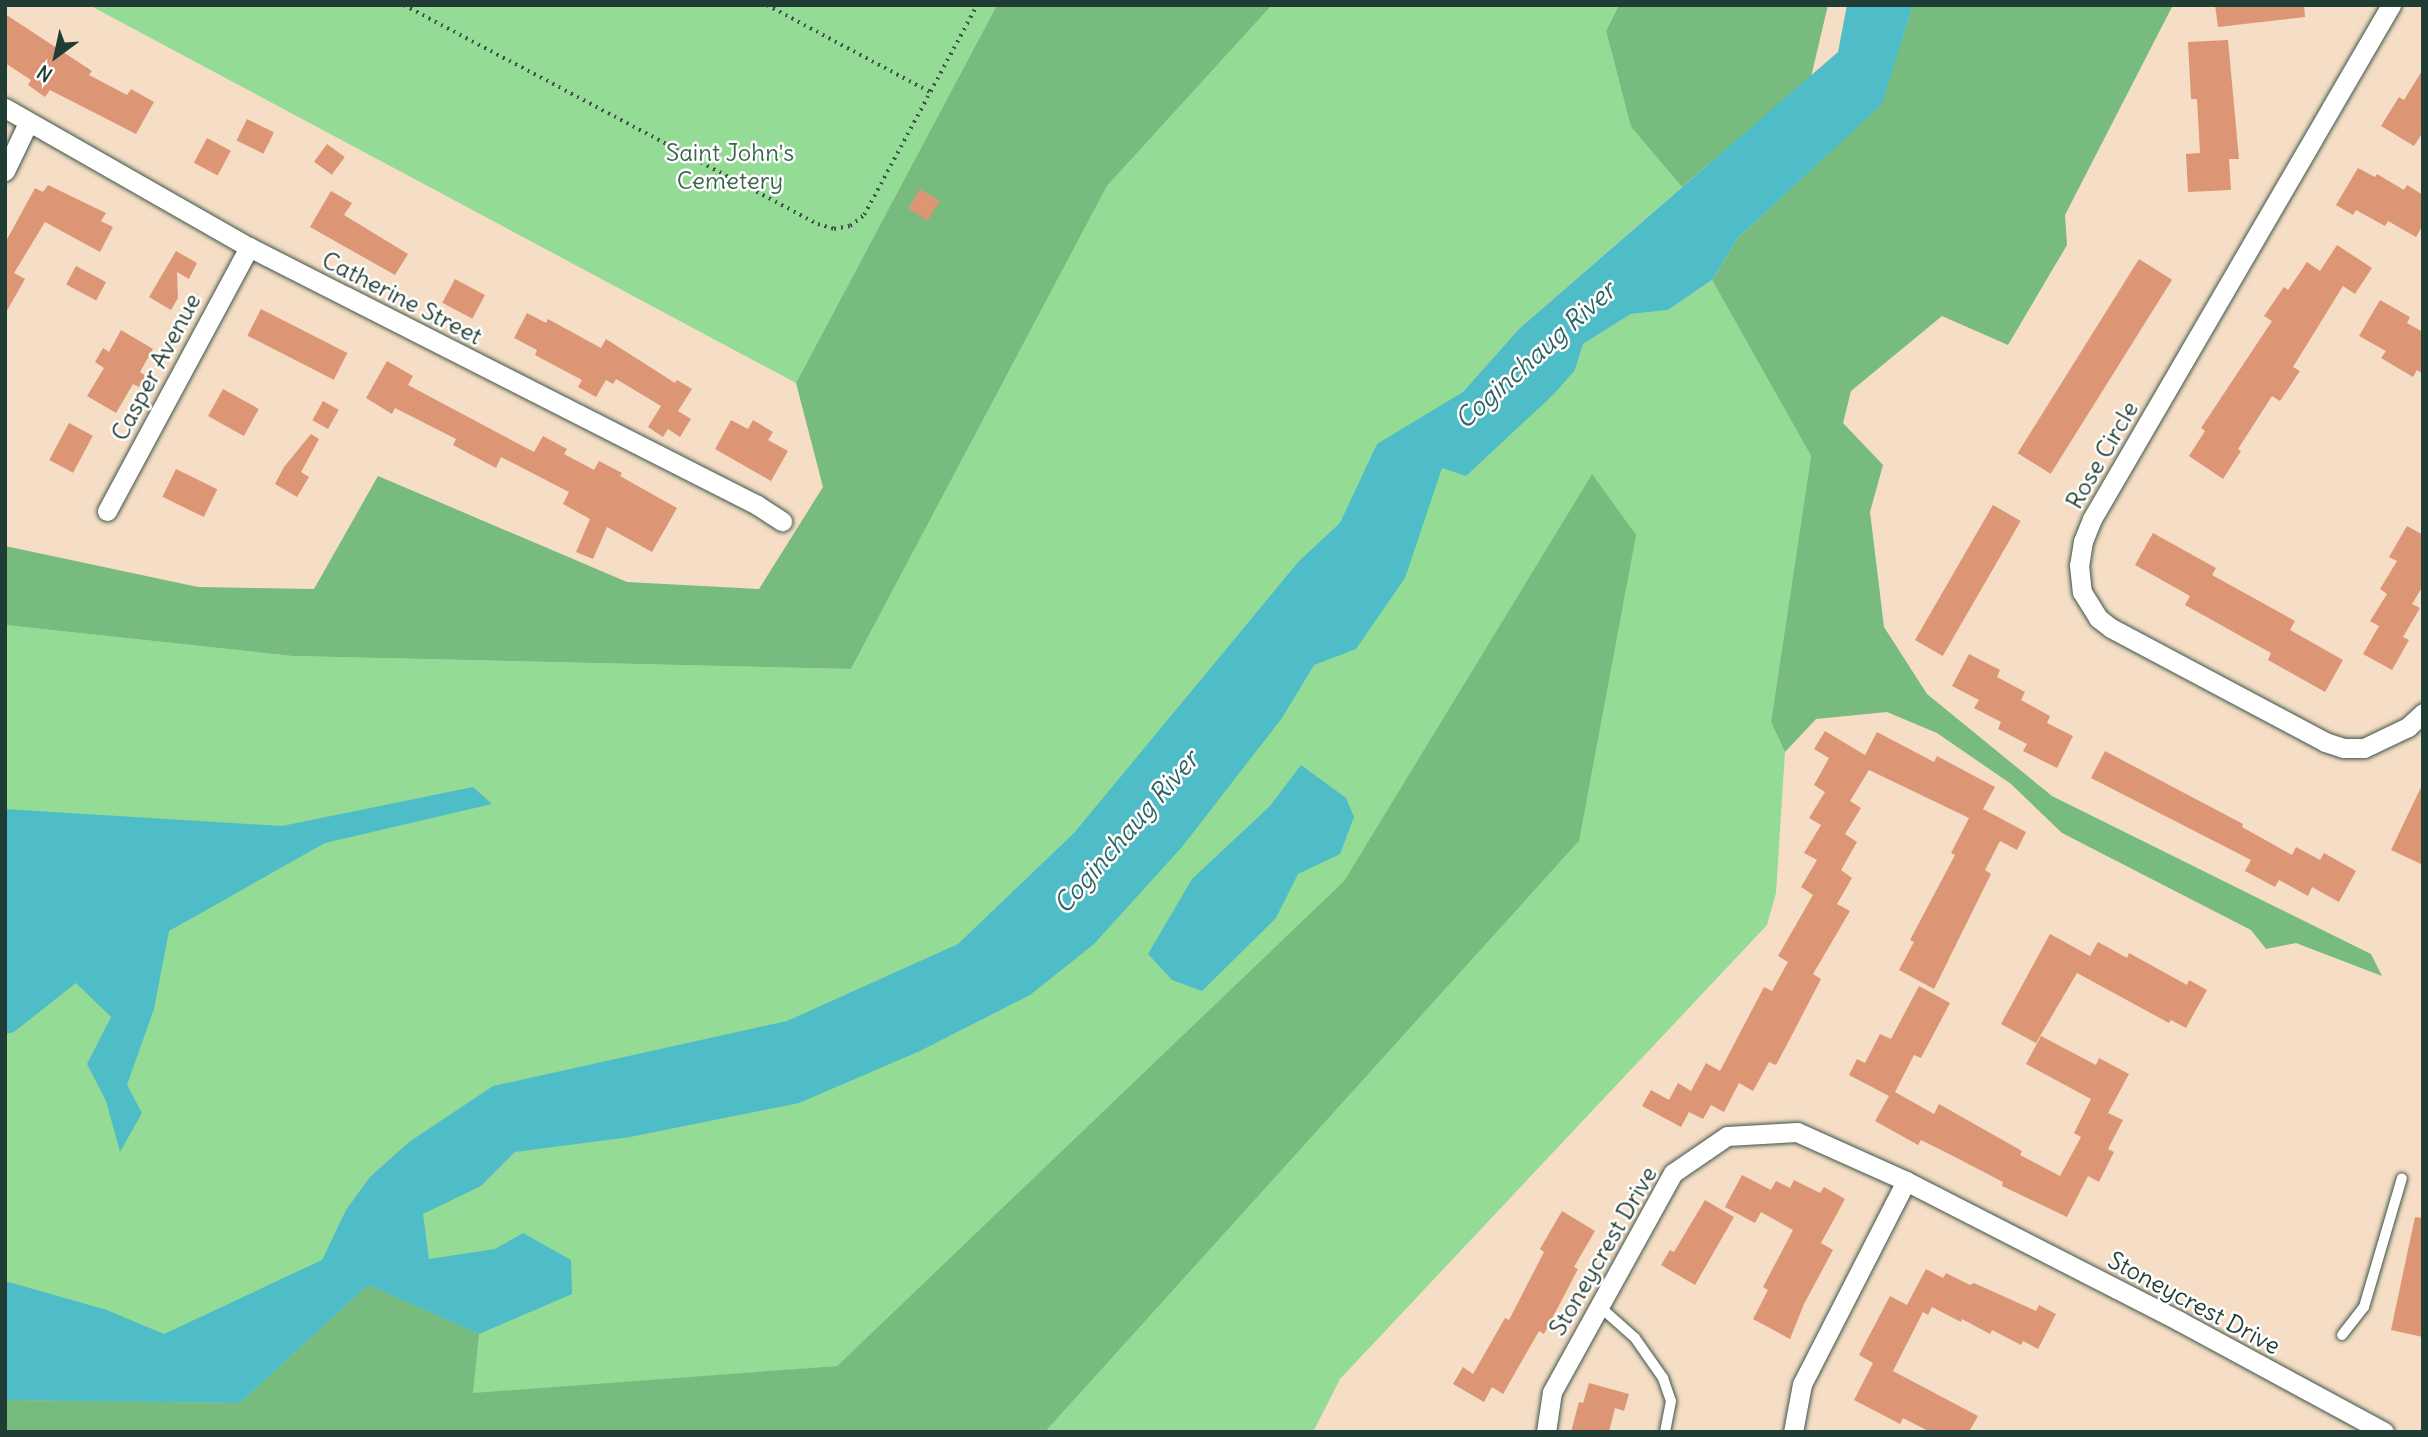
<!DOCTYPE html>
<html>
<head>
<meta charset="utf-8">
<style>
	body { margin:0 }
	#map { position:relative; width:2428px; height:1437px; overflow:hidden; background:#f5dec5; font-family:Delius,sans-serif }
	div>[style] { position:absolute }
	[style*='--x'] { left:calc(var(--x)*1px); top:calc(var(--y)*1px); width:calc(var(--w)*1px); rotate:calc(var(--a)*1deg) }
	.green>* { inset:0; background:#94db95 }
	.forest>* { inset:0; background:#77bb7e }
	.water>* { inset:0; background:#4fbdc7 }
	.building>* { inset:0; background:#dc9676; transform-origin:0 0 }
	.path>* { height:3.5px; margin-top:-1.75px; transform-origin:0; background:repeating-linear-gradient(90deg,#3f554a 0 2px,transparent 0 7px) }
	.roads { filter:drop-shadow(0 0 2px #3f554a) drop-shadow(0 0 2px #3f554a) }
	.lane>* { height:10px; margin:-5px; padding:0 5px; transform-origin:5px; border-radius:5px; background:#fff }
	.street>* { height:19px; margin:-9.5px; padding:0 9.5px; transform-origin:9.5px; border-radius:9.5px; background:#fff }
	span { translate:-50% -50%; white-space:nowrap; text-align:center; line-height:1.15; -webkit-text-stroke:5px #fff; paint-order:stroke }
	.park-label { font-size:24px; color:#3c644c }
	.street-label { font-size:24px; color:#1f3d34 }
	.water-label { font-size:26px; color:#2d6360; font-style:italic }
	.frame { position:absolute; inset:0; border:7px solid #1f3d34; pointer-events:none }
	.north { position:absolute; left:21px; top:21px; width:70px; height:70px; -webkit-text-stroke:5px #fff; paint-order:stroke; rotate:213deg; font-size:19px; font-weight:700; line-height:28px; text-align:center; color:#1f3d34 }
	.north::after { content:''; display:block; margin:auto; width:24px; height:32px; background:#1f3d34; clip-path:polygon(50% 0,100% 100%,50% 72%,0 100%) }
</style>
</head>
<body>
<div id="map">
	<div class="green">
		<i style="clip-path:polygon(89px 5px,997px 5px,796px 383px)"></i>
		<i style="clip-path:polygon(1272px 5px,1619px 5px,1606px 31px,1631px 127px,1682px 187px,1521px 327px,1575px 370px,1583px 344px,1631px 314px,1668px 310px,1712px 280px,1811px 456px,1771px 722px,1785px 752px,1776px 893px,1767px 925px,1340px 1379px,1313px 1432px,1045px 1432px,1579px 841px,1592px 474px,1344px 881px,837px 1366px,5px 1432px,5px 625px,292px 656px,851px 669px,1107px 186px)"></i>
	</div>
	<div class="forest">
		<i style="clip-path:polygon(997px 5px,1272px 5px,1107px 186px,851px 669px,292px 656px,5px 625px,5px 546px,198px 587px,314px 589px,378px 476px,627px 582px,759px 589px,823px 487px,796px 383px)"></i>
		<i style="clip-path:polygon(1619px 5px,1828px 5px,1811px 77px,1682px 187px,1631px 127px,1606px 31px)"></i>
		<i style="clip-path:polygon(1913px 5px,2173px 5px,2065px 215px,2067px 245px,2008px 345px,1942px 316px,1851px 391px,1843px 423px,1883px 465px,1870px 512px,1884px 627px,1927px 694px,2052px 796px,2371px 954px,2382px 976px,2296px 943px,2266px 949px,2251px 930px,2062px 833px,2011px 784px,1937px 733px,1887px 712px,1816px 719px,1785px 752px,1771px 722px,1811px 456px,1712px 280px,1738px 238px,1881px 104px)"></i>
		<i style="clip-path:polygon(1592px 474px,1636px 535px,1579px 841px,1045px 1432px,5px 1432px,5px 1400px,240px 1403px,368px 1285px,479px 1334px,473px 1393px,837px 1366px,1344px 881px)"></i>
	</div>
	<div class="water">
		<i style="clip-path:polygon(1847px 5px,1913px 5px,1882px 104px,1738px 238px,1712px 280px,1668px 310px,1631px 314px,1583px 344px,1575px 370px,1554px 394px,1466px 476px,1442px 468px,1405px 578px,1356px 649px,1314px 665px,1282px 718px,1182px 847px,1094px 944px,1030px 995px,920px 1051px,799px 1103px,630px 1137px,515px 1152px,481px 1186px,423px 1214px,429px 1259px,495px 1249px,523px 1233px,571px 1260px,572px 1294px,479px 1334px,368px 1285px,240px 1403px,5px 1400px,5px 1281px,107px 1310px,164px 1334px,322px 1260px,346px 1210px,370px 1177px,409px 1142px,493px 1086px,787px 1021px,958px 944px,1074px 833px,1299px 561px,1340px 523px,1377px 444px,1463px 392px,1521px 327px,1838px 52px)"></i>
		<i style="clip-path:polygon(1301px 765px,1346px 798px,1354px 817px,1340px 854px,1298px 874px,1276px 918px,1202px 991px,1172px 980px,1148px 954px,1192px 879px,1269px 807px)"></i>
		<i style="clip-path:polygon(473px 787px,492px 804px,325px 843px,169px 931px,154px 1009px,127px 1085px,142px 1113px,120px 1152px,106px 1101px,87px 1064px,111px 1017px,76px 983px,14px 1032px,5px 1034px,5px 809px,282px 826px)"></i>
	</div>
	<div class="building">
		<i style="clip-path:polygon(2215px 5px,2304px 5px,2305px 17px,2218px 27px)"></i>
		<i style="clip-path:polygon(5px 14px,92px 71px,89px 75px,127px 95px,131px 89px,154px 102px,136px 134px,50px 90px,45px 97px,28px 85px,31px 80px,5px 63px)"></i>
		<i style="clip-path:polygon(2228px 40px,2239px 159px,2229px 159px,2231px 190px,2188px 192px,2186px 154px,2200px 153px,2197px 99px,2191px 99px,2188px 42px)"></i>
		<i style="clip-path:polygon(2423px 69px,2423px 132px,2414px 146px,2381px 126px,2399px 97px,2404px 100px)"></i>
		<i style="left:247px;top:119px;width:30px;height:24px;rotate:26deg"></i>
		<i style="left:207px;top:138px;width:27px;height:28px;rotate:28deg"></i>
		<i style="left:327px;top:144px;width:22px;height:22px;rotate:36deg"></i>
		<i style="clip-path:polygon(2358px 168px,2375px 177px,2377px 174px,2404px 190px,2407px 185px,2423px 195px,2423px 225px,2416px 237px,2388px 221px,2385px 226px,2356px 210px,2353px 215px,2336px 205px)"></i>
		<i style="clip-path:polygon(48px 185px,106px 213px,101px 221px,113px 227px,100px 252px,45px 222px,14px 273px,25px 279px,5px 314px,5px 243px,35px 188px,43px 192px)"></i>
		<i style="left:920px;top:189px;width:23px;height:23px;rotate:31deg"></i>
		<i style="clip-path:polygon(331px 191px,352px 203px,344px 215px,408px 254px,395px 275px,310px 227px)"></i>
		<i style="clip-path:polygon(2337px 245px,2372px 268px,2355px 294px,2343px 286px,2293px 367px,2300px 371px,2280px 401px,2272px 396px,2238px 449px,2241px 451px,2223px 479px,2189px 456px,2205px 431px,2201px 428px,2272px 321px,2264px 316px,2284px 287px,2288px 290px,2307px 262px,2320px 271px)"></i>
		<i style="clip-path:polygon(176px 251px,197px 263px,189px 279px,177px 272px,178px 298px,171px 310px,149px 297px)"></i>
		<i style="left:2139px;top:259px;width:39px;height:229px;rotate:32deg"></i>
		<i style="left:76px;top:266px;width:34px;height:21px;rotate:28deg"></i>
		<i style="left:455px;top:279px;width:34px;height:27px;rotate:28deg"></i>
		<i style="clip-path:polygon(2380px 300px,2410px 317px,2407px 323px,2423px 332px,2423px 374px,2417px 370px,2413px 377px,2381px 358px,2386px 351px,2359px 336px)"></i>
		<i style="left:261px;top:309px;width:97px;height:30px;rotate:27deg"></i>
		<i style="clip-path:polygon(527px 313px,546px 323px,548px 319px,601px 348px,606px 339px,675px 383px,677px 380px,692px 389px,678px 411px,691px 419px,680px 437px,668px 429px,663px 437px,648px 427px,661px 406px,616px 379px,613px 384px,606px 380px,596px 397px,578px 387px,582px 380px,535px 355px,537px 350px,514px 338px)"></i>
		<i style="clip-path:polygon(121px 330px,153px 349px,140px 372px,146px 376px,139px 387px,133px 384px,116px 413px,87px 396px,104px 368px,95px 362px,103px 348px,109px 352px)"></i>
		<i style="clip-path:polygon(387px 361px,413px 376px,408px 385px,534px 452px,543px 436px,567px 449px,564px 454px,594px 470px,599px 461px,622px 473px,620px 476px,677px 508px,652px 552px,607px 527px,593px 559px,576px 552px,590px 519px,563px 504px,569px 492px,501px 457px,496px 468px,453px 445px,456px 439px,395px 408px,392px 414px,366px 398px)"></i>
		<i style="left:223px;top:389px;width:41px;height:31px;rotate:29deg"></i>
		<i style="left:323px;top:401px;width:18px;height:22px;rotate:29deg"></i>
		<i style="clip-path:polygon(731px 420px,748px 429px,753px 420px,773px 432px,768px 440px,788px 451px,771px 481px,715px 449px)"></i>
		<i style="left:69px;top:423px;width:27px;height:42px;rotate:28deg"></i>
		<i style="clip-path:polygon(311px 434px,319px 439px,301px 472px,309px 477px,297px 497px,275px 484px,284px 467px)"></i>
		<i style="left:176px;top:469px;width:46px;height:31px;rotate:26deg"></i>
		<i style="left:1993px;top:505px;width:32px;height:156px;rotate:30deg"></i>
		<i style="clip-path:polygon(2407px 526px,2423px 535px,2423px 586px,2412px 604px,2420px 608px,2403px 637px,2409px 640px,2392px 670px,2363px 654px,2379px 626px,2370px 621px,2387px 594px,2380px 589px,2397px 561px,2389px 557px)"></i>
		<i style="clip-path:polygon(2153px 533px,2216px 568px,2212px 575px,2295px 621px,2290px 630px,2343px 660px,2325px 692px,2268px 660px,2271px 653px,2185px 605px,2190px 596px,2135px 565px)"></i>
		<i style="clip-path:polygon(1969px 654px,2000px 670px,1997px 677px,2025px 692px,2021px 700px,2050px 716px,2047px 723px,2073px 736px,2057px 768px,2023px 751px,2027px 744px,1998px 729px,2001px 722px,1974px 708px,1979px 700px,1952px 686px)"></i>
		<i style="clip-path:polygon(1825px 731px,1865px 755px,1877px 732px,1934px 762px,1937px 756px,1995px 787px,1983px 809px,2026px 832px,2017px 850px,2000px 841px,1985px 870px,1991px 874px,1934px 989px,1899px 970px,1914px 942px,1910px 940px,1955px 855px,1951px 853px,1969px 818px,1869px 770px,1850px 801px,1861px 808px,1845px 834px,1857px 842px,1841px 870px,1852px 878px,1837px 904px,1850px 911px,1813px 974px,1821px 979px,1792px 1035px,1776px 1065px,1769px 1062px,1753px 1091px,1739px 1083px,1724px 1112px,1711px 1105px,1703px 1119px,1689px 1112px,1681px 1127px,1642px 1106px,1651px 1090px,1669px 1100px,1678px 1083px,1691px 1091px,1706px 1063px,1720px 1071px,1764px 987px,1772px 991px,1788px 962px,1778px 956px,1813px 895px,1801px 887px,1817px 860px,1804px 853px,1821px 825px,1809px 818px,1825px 792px,1814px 785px,1829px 758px,1814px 749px)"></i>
		<i style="clip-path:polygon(2105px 751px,2243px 824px,2242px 827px,2292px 855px,2296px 847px,2320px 860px,2324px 853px,2356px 871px,2339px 902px,2312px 887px,2308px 896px,2279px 880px,2275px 887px,2245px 871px,2251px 860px,2091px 778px)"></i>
		<i style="clip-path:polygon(2423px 783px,2423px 865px,2391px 850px)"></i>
		<i style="clip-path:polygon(2050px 934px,2090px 956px,2098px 942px,2127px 958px,2129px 953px,2187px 985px,2189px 980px,2207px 990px,2186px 1028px,2171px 1020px,2169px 1023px,2077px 973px,2036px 1043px,2001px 1024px)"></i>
		<i style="clip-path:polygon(1919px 986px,1950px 1003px,1921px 1058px,1914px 1055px,1895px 1092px,1934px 1114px,1939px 1104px,2022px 1151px,2020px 1155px,2060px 1176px,2081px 1137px,2074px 1133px,2091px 1099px,2026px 1064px,2041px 1036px,2096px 1065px,2099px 1058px,2129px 1074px,2108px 1113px,2123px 1120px,2108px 1149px,2114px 1152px,2099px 1182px,2088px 1176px,2067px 1217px,2002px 1186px,2003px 1182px,1951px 1155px,1921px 1140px,1918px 1145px,1875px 1121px,1889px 1096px,1849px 1075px,1857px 1059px,1865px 1063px,1880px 1034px,1891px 1039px)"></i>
		<i style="clip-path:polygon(1742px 1175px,1771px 1190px,1776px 1181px,1790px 1188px,1794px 1180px,1820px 1193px,1824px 1187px,1845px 1199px,1821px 1243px,1833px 1250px,1804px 1304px,1790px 1339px,1753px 1319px,1768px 1290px,1763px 1287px,1793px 1230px,1761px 1212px,1755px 1223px,1725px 1207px)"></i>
		<i style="clip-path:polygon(1705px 1200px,1734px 1217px,1695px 1285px,1661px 1265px,1670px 1250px,1674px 1252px)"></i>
		<i style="clip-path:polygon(1562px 1211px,1595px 1231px,1574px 1267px,1578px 1269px,1544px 1334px,1539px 1331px,1503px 1394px,1492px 1387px,1484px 1402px,1453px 1384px,1463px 1367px,1473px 1374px,1505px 1318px,1509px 1320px,1544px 1252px,1540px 1249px)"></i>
		<i style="clip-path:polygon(2415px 1217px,2423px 1218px,2423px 1337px,2391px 1330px)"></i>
		<i style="clip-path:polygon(1926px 1269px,1943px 1278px,1946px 1273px,1970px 1285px,1974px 1283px,2036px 1311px,2039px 1305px,2056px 1314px,2038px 1349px,2023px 1341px,2021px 1345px,1992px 1330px,1990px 1334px,1962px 1319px,1961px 1322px,1932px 1307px,1928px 1315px,1923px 1312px,1893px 1371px,1978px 1416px,1969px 1432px,1930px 1432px,1903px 1418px,1900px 1424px,1854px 1400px,1873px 1363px,1859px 1355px,1890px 1296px,1907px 1305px)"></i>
		<i style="clip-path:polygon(1589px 1383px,1629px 1394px,1624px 1411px,1615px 1408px,1609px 1432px,1571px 1432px,1579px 1402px,1583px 1403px)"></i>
	</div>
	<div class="path">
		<i style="--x:404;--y:5;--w:468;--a:27.9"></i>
		<i style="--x:818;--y:224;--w:17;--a:17"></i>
		<i style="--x:834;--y:229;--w:16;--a:-11"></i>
		<i style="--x:850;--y:226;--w:18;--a:-38"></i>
		<i style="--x:864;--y:215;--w:238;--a:-61.7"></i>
		<i style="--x:767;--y:5;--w:185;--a:28.1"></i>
	</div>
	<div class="roads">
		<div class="lane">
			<i style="--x:1599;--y:1306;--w:48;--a:41.6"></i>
			<i style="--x:1635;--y:1338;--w:49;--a:55"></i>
			<i style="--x:1663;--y:1378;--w:24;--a:71"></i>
			<i style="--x:1671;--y:1401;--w:32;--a:101"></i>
			<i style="--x:2342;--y:1335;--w:36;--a:-52"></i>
			<i style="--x:2364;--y:1307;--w:134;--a:-73.6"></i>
		</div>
		<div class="street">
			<i style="--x:2391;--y:5;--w:595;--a:120.19"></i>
			<i style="--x:2092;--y:519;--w:24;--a:112"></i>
			<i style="--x:2083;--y:541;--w:24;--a:99"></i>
			<i style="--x:2079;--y:565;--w:27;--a:84"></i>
			<i style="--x:2082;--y:592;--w:31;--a:58"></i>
			<i style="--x:2098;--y:618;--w:16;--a:38"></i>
			<i style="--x:2111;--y:628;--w:242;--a:28"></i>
			<i style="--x:2325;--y:742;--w:19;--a:18"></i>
			<i style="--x:2343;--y:748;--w:21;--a:0"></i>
			<i style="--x:2364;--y:748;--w:49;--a:-25.5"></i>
			<i style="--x:2408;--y:727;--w:21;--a:-43"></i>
			<i style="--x:5;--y:108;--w:281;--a:29.7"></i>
			<i style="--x:249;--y:247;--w:570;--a:26.92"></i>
			<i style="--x:757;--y:505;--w:30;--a:33"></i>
			<i style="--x:5;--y:171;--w:53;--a:-64.4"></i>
			<i style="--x:107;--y:511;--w:300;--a:-61.7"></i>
			<i style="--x:1906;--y:1181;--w:307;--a:27.1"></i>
			<i style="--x:2179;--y:1321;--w:233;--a:28.4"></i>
			<i style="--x:1546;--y:1432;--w:40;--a:-81.5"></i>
			<i style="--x:1552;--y:1392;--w:250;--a:-61.1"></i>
			<i style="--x:1673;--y:1173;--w:65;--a:-34.4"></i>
			<i style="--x:1727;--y:1136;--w:70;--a:-3.3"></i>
			<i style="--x:1797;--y:1132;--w:120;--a:24.2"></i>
			<i style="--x:1906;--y:1181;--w:228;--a:117.1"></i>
			<i style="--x:1802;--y:1384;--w:49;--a:100.6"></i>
		</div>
	</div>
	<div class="park-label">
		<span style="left:730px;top:167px">Saint John's<br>Cemetery</span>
	</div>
	<div class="street-label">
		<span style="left:402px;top:298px;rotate:27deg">Catherine Street</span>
		<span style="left:156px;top:367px;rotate:-62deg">Casper Avenue</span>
		<span style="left:2102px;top:455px;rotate:-60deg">Rose Circle</span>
		<span style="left:1603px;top:1251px;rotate:-60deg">Stoneycrest Drive</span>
		<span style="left:2194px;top:1303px;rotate:28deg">Stoneycrest Drive</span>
	</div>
	<div class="water-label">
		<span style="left:1535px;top:355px;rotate:-42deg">Coginchaug River</span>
		<span style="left:1126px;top:832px;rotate:-49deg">Coginchaug River</span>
	</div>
	<div class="frame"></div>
	<div class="north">N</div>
</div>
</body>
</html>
